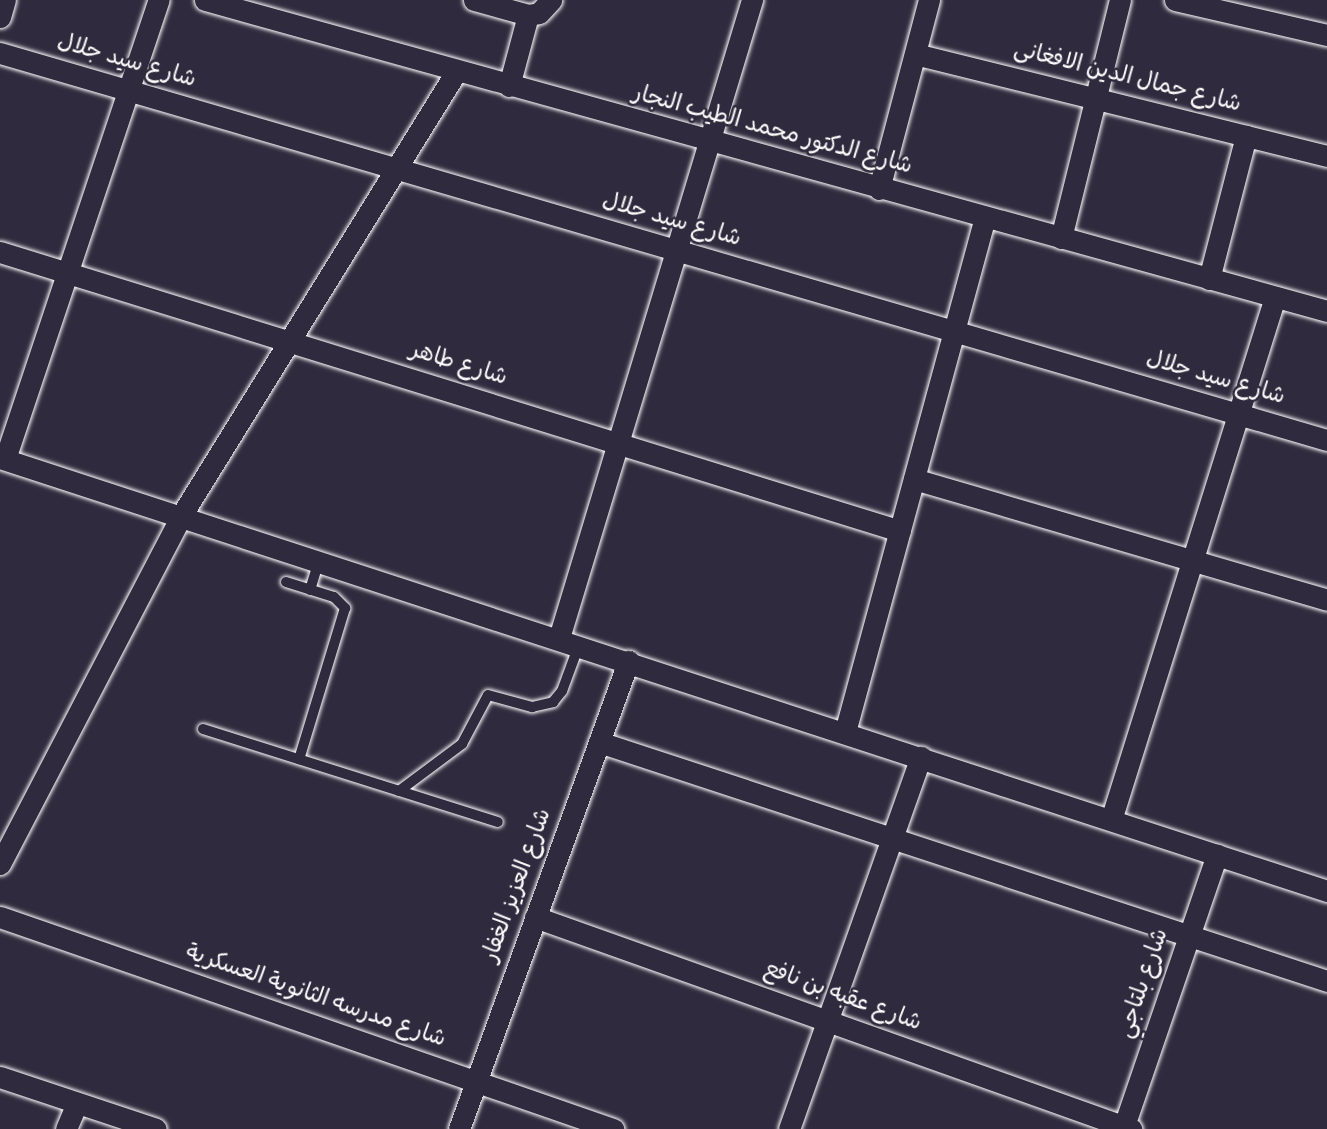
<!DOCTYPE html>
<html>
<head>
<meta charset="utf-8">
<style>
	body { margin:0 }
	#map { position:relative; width:1327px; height:1129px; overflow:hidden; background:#2f2a3d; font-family:Dekko,"Playpen Sans Arabic",sans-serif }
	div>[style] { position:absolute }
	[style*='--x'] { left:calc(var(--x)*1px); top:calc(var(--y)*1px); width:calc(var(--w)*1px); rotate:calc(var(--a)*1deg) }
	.roads { filter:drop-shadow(0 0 2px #fff) drop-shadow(0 0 2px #fff) }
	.service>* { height:10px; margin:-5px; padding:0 5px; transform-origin:5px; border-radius:5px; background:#2f2a3d }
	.minor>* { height:21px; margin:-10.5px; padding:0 10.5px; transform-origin:10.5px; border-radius:10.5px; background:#2f2a3d }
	span { translate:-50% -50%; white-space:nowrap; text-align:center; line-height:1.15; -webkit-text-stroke:5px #2f2a3d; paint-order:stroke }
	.street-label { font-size:23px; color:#fff }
</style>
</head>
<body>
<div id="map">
	<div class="roads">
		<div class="service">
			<i style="--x:286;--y:582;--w:50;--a:17.4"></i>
			<i style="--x:334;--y:597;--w:16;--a:45"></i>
			<i style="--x:345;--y:608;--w:158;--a:106.9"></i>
			<i style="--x:310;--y:590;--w:31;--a:-73"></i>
			<i style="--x:203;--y:729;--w:309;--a:17.5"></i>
			<i style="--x:399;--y:791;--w:79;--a:-36.7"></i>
			<i style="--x:462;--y:744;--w:55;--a:-62"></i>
			<i style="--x:488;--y:695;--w:46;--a:15.3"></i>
			<i style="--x:532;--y:707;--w:22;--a:-13"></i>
			<i style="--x:553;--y:702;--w:14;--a:-51"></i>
			<i style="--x:562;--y:691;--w:49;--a:-69.7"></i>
		</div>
		<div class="minor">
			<i style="--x:205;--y:0;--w:1164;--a:15.49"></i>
			<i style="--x:474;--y:0;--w:56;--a:15.5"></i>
			<i style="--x:528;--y:15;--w:11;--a:-10"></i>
			<i style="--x:539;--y:13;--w:18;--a:-47"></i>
			<i style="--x:1175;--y:0;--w:156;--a:13"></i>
			<i style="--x:0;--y:17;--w:18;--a:-74"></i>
			<i style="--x:0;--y:53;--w:1382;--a:16.26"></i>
			<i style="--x:915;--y:54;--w:424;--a:13.9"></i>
			<i style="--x:509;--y:86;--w:73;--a:-75"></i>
			<i style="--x:879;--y:189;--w:196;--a:-75.2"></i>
			<i style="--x:1061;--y:238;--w:245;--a:-76.1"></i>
			<i style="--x:0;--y:252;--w:942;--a:17.22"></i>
			<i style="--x:1209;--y:279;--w:148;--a:-75.5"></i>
			<i style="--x:0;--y:458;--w:1396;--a:18.07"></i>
			<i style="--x:5;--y:459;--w:484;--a:-71.5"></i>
			<i style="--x:914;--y:479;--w:430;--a:16.3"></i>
			<i style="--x:559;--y:638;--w:667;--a:-73.17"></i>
			<i style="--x:845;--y:732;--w:534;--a:-74.79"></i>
			<i style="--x:599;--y:742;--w:766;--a:18.17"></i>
			<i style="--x:1111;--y:820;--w:548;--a:-72.59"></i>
			<i style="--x:0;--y:864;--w:392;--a:-62.5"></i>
			<i style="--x:181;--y:516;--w:522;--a:-58.23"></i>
			<i style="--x:0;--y:917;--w:649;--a:19.08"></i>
			<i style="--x:535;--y:917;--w:633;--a:19.58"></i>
			<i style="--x:0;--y:1077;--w:164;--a:18.4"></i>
			<i style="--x:66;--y:1129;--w:28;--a:-67"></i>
			<i style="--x:459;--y:1129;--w:498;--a:-70.1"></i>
			<i style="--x:789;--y:1129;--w:395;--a:-70.5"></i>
			<i style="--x:1123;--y:1129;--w:290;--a:-71.1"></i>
		</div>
	</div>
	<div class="street-label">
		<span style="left:126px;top:63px;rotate:16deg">شارع سيد جلال</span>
		<span style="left:1127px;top:79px;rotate:14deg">شارع جمال الدين الافغانى</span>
		<span style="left:772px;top:132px;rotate:15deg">شارع الدكتور محمد الطيب النجار</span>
		<span style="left:671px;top:222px;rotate:16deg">شارع سيد جلال</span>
		<span style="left:458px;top:366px;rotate:17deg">شارع طاهر</span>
		<span style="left:1215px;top:380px;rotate:16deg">شارع سيد جلال</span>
		<span style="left:519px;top:886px;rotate:-70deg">شارع العزيز الغفار</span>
		<span style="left:1145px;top:984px;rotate:-71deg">شارع بلتاجي</span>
		<span style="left:315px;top:998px;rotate:19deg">شارع مدرسه الثانوية العسكرية</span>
		<span style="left:842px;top:998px;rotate:20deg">شارع عقبه بن نافع</span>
	</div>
</div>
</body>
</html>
